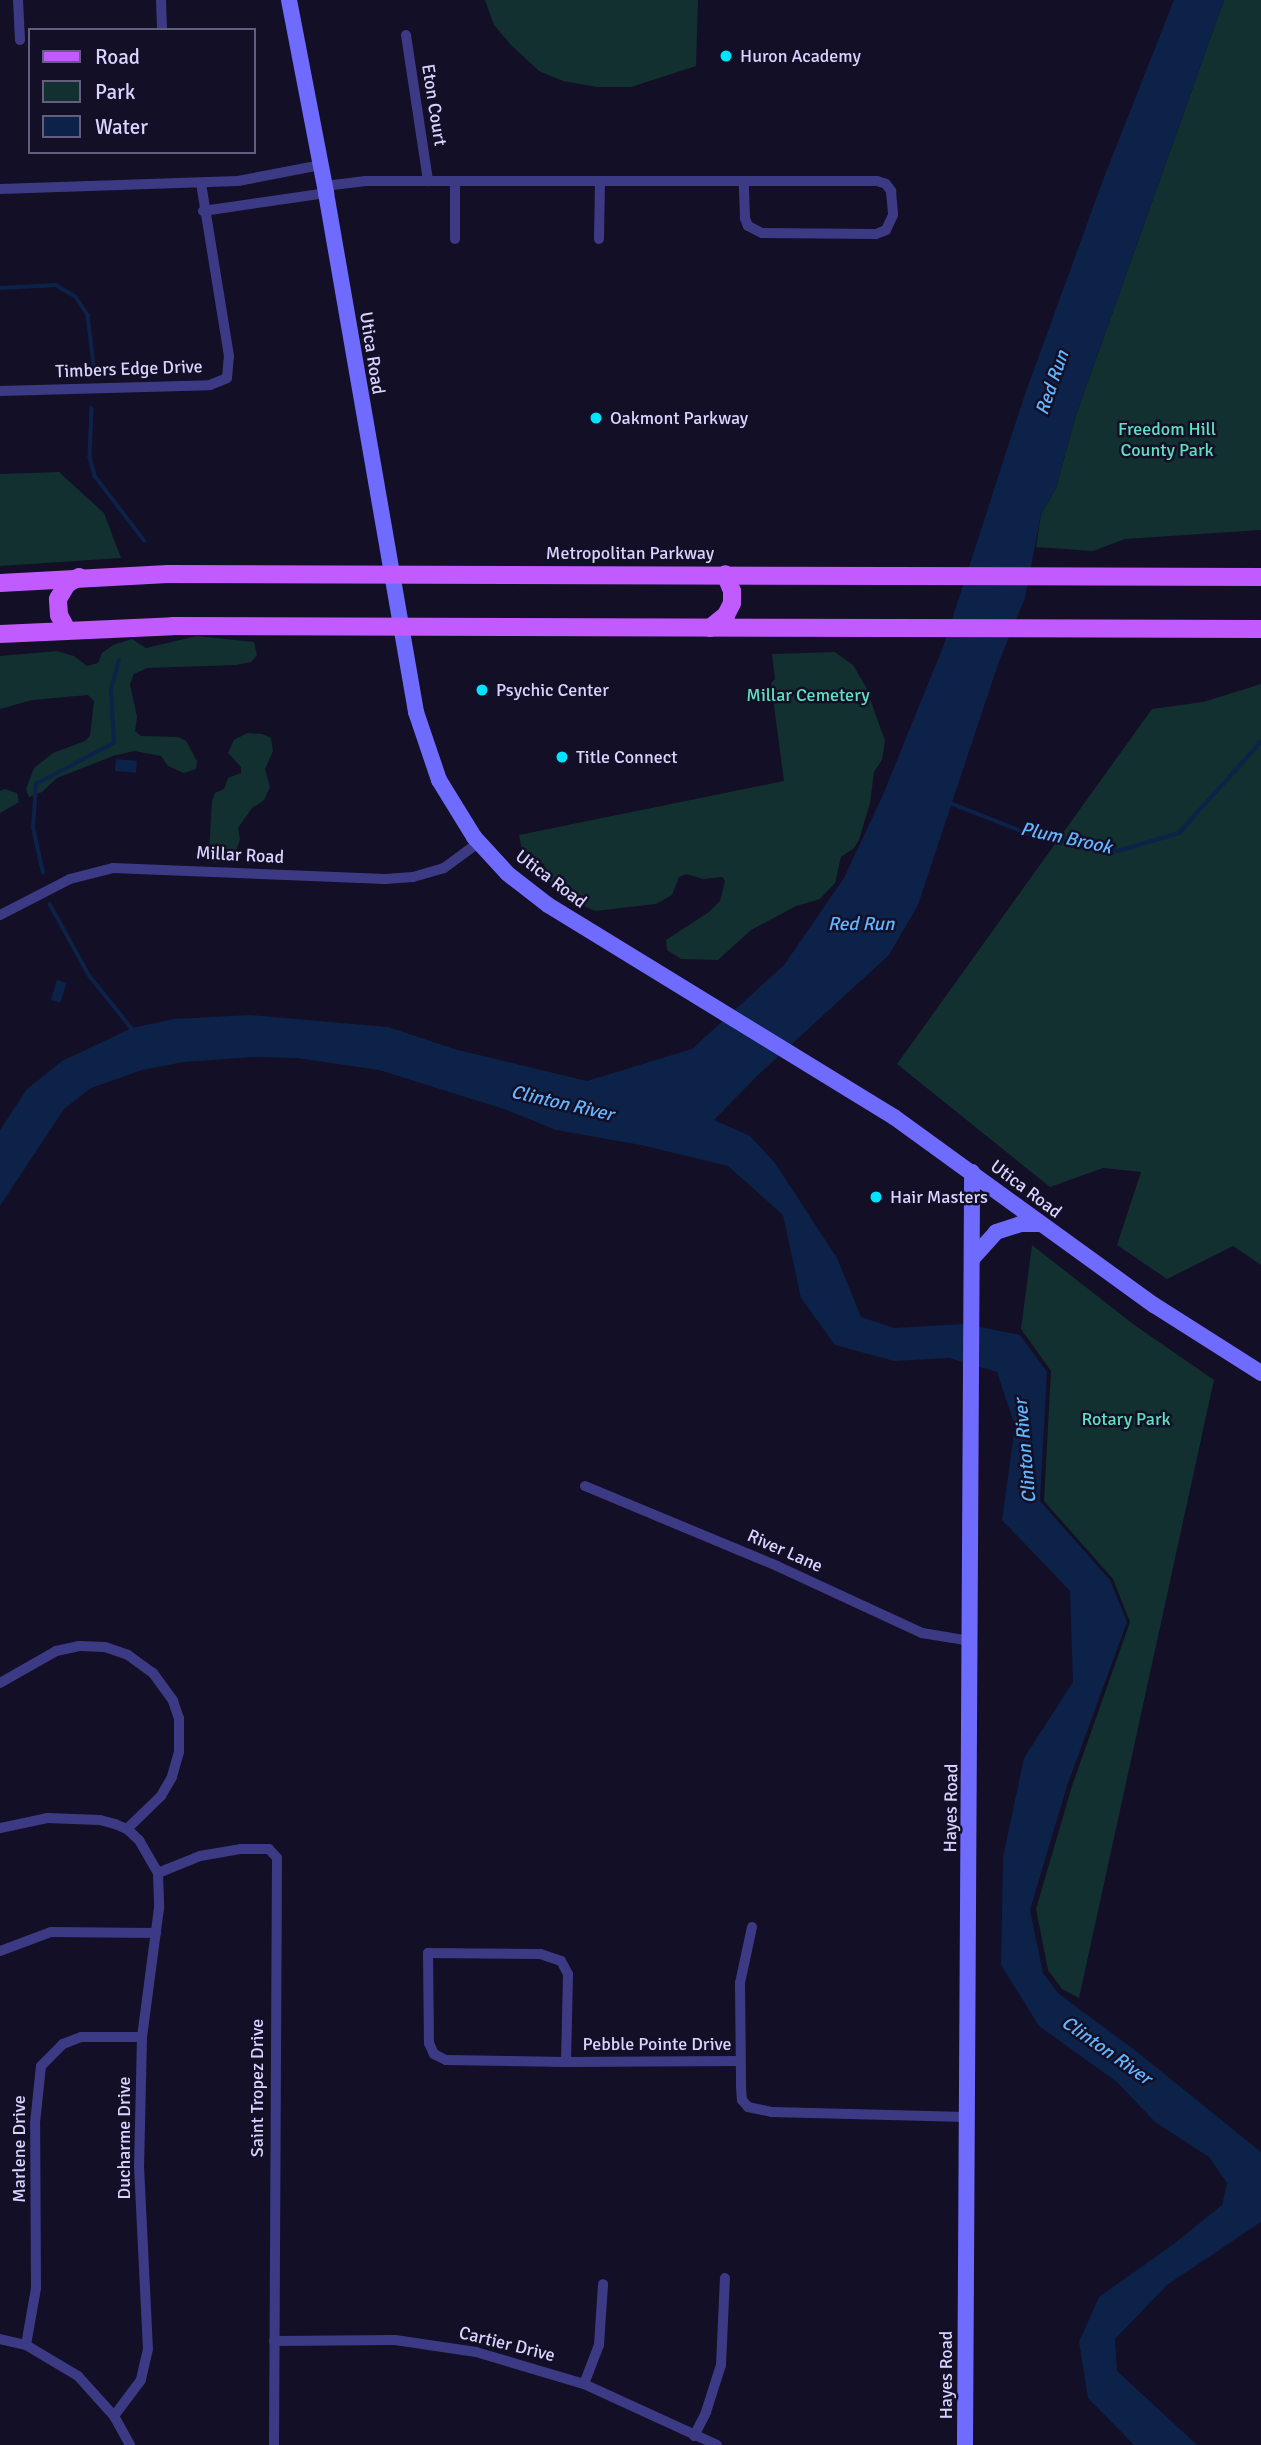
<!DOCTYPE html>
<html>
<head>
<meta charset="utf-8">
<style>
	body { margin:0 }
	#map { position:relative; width:1261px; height:2445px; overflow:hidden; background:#130f26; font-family:Signika,sans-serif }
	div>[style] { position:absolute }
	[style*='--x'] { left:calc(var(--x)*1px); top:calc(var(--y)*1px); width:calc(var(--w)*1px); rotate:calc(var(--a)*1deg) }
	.green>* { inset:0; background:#12302f }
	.water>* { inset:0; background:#0c2248; transform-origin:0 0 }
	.stream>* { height:3.5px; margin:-1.75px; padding:0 1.75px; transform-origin:1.75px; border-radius:1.75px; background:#0c2248 }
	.street>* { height:10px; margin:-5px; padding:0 5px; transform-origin:5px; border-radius:5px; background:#3d3a85 }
	.secondary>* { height:16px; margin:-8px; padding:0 8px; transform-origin:8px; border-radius:8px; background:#6f6bff }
	.primary>* { height:18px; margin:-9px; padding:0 9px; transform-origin:9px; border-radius:9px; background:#c25bff }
	.dots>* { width:19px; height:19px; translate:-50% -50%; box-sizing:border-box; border:4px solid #130f26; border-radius:50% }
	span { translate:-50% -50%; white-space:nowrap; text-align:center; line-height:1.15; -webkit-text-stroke:5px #130f26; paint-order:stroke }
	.poi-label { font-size:18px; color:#d9d4ff }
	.left { translate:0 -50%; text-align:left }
	.street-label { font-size:18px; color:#d9d4ff }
	.park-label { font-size:18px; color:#5fe0c0 }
	.water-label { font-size:19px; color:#62b6ff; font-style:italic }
	.legend { position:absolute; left:28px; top:28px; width:228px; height:126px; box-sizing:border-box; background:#130f26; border:2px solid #625e7d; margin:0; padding:9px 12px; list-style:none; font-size:21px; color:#d9d4ff }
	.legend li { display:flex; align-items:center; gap:14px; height:35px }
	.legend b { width:35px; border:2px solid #625e7d }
</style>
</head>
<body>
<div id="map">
	<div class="green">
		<i style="clip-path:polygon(485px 0,698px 0,696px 66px,631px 87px,597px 87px,563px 81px,539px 71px,511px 45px,494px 25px)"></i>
		<i style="clip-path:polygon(1224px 0,1261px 0,1261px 530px,1125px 539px,1093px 551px,1036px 547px,1041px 514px,1056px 488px,1076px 415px)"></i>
		<i style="clip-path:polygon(59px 472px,104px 513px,121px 558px,0 566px,0 474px)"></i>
		<i style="clip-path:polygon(197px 636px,254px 642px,257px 655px,251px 662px,236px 665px,147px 668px,134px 674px,130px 684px,137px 717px,135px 731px,141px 736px,178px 737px,186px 741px,197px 761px,196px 769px,184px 773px,168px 766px,161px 756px,134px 751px,113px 756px,57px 778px,42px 792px,29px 797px,26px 789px,34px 768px,53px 753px,85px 741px,90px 736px,94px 701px,88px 695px,32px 700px,0 709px,0 656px,57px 651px,74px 656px,87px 666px,98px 663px,102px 653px,113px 645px,132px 639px,146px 648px)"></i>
		<i style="clip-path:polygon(835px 652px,853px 665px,866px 687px,885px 741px,882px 760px,874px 772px,870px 803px,859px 840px,854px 848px,841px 857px,835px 883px,820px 899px,796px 906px,751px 930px,718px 960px,681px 959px,667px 950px,666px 940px,709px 912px,720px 901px,725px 881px,722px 877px,703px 879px,686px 874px,679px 877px,672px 895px,656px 904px,595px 911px,584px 906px,573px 892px,555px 889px,546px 875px,544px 864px,527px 860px,523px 855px,519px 835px,784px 781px,771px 683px,775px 679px,772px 654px)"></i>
		<i style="clip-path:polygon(1261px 684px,1261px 1265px,1233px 1246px,1167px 1279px,1117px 1245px,1141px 1172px,1103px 1168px,1050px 1187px,897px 1064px,1152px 709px,1203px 702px)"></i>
		<i style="clip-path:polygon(247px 733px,262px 734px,271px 738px,273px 751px,265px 769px,270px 787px,264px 800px,252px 808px,238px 828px,240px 839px,235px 855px,214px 863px,209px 852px,212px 800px,215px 793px,224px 789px,228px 778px,241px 773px,241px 767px,228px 753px,234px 740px)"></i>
		<i style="clip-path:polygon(5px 789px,17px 793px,19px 802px,0 813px,0 791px)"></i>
		<i style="clip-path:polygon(1032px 1245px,1133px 1324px,1214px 1380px,1079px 1998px,1062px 1989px,1048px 1970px,1036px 1909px,1072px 1786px,1130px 1622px,1113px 1579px,1044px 1501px,1051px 1371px,1021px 1329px)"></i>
	</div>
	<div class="water">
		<i style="clip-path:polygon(1174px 0,1224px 0,1076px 415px,1056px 488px,1041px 514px,1025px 598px,998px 664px,918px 905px,889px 955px,759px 1074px,714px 1120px,750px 1136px,775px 1163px,837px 1258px,861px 1317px,894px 1328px,964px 1324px,1020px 1335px,1047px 1372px,1040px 1501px,1110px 1580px,1127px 1622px,1067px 1786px,1030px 1910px,1043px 1973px,1059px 1994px,1136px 2051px,1261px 2152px,1261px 2222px,1167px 2285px,1115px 2339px,1117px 2371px,1197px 2445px,1134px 2445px,1088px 2398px,1079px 2342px,1099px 2297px,1175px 2243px,1222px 2205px,1227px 2183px,1209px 2157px,1155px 2122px,1117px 2082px,1039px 2026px,1001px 1965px,1003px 1857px,1024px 1758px,1073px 1682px,1070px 1591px,1002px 1520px,1015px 1426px,997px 1372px,949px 1358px,894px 1361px,835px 1345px,801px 1298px,783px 1215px,728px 1166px,641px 1145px,556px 1130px,504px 1109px,379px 1070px,297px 1058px,254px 1057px,184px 1062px,142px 1070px,91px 1088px,64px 1109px,0 1206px,0 1130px,27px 1089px,62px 1061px,132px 1028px,174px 1019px,250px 1015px,388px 1027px,454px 1049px,587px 1081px,692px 1049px,784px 965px,844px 878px,882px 797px,943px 647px,1024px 397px,1103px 180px)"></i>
		<i style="left:116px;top:759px;width:21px;height:12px;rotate:5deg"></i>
		<i style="left:57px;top:980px;width:10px;height:21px;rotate:17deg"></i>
	</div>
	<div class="stream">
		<i style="--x:0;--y:288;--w:56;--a:-3.1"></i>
		<i style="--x:56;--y:285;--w:23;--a:31"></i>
		<i style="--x:76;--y:297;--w:22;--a:56"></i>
		<i style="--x:88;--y:315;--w:50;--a:83.2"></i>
		<i style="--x:92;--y:408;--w:49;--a:92.3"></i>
		<i style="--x:90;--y:457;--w:20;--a:75"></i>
		<i style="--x:95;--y:476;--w:81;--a:52.6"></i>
		<i style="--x:950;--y:803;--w:82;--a:21.5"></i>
		<i style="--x:1026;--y:833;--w:94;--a:11.1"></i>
		<i style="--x:1118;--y:851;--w:64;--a:-16.4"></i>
		<i style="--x:1179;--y:833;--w:122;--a:-48"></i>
		<i style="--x:43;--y:873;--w:46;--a:-102.5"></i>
		<i style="--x:33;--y:828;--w:44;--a:-86.1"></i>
		<i style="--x:36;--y:784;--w:88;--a:-27.7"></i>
		<i style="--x:114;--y:743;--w:53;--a:-93.2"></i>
		<i style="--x:111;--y:690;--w:30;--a:-75"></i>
		<i style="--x:50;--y:904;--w:81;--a:61.2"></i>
		<i style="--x:89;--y:975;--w:70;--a:51.3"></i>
	</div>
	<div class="street">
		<i style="--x:18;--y:0;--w:40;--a:87.1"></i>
		<i style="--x:161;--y:0;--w:30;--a:88"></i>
		<i style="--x:406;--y:35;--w:148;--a:81.4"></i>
		<i style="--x:325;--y:186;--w:41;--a:-7"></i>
		<i style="--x:366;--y:181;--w:511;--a:0"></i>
		<i style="--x:877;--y:181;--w:9;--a:18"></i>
		<i style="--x:886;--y:184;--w:9;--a:54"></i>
		<i style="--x:891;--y:191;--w:24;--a:85"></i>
		<i style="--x:893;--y:215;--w:17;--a:115"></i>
		<i style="--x:886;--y:230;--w:11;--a:158"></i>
		<i style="--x:876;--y:234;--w:114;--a:-179.5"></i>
		<i style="--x:762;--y:233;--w:16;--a:-153"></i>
		<i style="--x:748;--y:226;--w:9;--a:-111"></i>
		<i style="--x:745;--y:218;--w:37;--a:-92"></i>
		<i style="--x:0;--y:189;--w:238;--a:-1.9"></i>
		<i style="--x:238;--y:181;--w:85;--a:-10.9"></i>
		<i style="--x:203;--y:211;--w:124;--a:-8.3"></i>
		<i style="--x:455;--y:239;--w:58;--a:-90"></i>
		<i style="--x:599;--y:239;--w:58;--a:-89"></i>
		<i style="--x:0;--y:391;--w:210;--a:-1.6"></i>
		<i style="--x:210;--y:385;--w:18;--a:-22"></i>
		<i style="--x:227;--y:378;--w:22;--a:-85"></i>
		<i style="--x:229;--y:356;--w:175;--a:-99.2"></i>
		<i style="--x:0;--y:915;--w:79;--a:-27.2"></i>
		<i style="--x:70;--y:879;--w:44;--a:-14.3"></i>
		<i style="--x:113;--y:868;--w:272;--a:2.3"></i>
		<i style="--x:385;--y:879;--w:28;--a:-4"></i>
		<i style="--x:413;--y:877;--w:32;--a:-16"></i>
		<i style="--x:444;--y:868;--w:42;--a:-36.3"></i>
		<i style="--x:585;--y:1486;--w:208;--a:22.6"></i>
		<i style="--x:777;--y:1566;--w:160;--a:24.8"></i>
		<i style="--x:922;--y:1633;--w:50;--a:9.3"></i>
		<i style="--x:0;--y:1683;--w:64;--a:-29.7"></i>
		<i style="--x:56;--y:1651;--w:24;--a:-12"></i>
		<i style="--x:79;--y:1646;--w:26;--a:2"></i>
		<i style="--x:105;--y:1647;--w:24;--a:19"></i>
		<i style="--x:128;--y:1655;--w:31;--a:36"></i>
		<i style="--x:153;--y:1673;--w:34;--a:54"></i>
		<i style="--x:173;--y:1701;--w:18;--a:71"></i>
		<i style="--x:179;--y:1718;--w:34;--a:90"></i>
		<i style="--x:179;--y:1752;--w:26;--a:106"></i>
		<i style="--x:172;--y:1777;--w:22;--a:120"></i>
		<i style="--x:161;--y:1796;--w:47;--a:135.9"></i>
		<i style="--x:0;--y:1828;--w:48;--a:-12"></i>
		<i style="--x:47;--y:1818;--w:53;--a:2.2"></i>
		<i style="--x:100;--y:1820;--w:16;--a:15"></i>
		<i style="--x:115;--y:1824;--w:13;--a:23"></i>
		<i style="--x:127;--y:1829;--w:16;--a:43"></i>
		<i style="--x:139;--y:1840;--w:38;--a:60"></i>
		<i style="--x:158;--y:1873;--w:35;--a:88"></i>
		<i style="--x:159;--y:1908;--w:130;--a:97.5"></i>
		<i style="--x:142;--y:2037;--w:129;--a:91.3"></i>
		<i style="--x:139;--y:2166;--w:183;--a:87.2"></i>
		<i style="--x:148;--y:2349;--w:32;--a:103"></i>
		<i style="--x:141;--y:2380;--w:45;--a:126.9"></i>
		<i style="--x:158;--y:1873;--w:45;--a:-22"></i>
		<i style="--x:200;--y:1856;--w:42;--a:-9.7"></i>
		<i style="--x:241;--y:1849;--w:28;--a:0"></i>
		<i style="--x:269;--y:1849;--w:12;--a:48"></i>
		<i style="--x:277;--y:1858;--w:587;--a:90.29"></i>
		<i style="--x:752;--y:1927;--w:57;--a:102.1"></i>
		<i style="--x:740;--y:1983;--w:104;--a:89.4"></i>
		<i style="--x:741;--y:2087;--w:13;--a:86"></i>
		<i style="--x:742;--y:2100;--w:9;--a:49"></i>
		<i style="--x:748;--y:2107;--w:25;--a:12"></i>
		<i style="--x:772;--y:2112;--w:195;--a:1.5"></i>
		<i style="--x:0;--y:1951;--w:54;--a:-20.4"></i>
		<i style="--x:51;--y:1932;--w:105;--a:0.5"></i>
		<i style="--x:566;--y:2062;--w:88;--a:-88.7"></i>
		<i style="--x:568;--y:1974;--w:15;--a:-118"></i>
		<i style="--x:561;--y:1961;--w:21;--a:-161"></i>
		<i style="--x:541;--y:1954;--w:113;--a:-179.5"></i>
		<i style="--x:428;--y:1953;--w:90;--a:89.4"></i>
		<i style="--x:429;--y:2043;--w:12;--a:66"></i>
		<i style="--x:434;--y:2054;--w:13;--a:27"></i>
		<i style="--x:446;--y:2060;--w:120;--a:1"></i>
		<i style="--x:566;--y:2062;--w:174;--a:-0.3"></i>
		<i style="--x:0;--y:2339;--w:27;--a:13"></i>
		<i style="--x:26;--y:2345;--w:61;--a:30.8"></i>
		<i style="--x:78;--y:2376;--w:54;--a:48"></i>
		<i style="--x:114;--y:2416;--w:33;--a:61"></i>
		<i style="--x:274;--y:2341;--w:121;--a:-0.5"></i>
		<i style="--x:395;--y:2340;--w:82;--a:8.4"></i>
		<i style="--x:476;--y:2352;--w:113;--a:16.5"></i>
		<i style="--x:584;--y:2384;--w:146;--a:24.6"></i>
		<i style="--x:26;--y:2345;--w:58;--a:-80"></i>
		<i style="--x:36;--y:2288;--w:165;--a:-90.3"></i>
		<i style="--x:35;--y:2123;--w:57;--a:-84"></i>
		<i style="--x:41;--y:2066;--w:31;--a:-45"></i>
		<i style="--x:63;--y:2044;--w:19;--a:-21"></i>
		<i style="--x:81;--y:2037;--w:61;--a:0"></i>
		<i style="--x:584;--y:2384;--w:42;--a:-69"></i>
		<i style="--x:599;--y:2345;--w:61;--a:-86.2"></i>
		<i style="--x:694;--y:2436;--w:27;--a:-63"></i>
		<i style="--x:706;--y:2412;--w:49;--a:-72.3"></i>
		<i style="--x:721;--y:2365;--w:87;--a:-87.4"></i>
	</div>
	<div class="secondary">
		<i style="--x:289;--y:0;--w:197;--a:79.1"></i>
		<i style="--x:326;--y:193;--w:527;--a:80.16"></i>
		<i style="--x:416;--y:712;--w:72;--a:71.3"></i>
		<i style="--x:439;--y:780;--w:67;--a:58.4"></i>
		<i style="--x:474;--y:837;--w:50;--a:47.4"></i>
		<i style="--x:508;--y:874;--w:51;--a:37.8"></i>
		<i style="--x:548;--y:905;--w:406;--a:31.5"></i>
		<i style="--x:894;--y:1117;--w:321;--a:35.9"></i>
		<i style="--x:1154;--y:1305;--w:127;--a:32.4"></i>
		<i style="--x:972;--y:1259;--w:36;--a:-48"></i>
		<i style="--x:996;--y:1232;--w:25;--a:-18"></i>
		<i style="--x:1020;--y:1224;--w:19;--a:0"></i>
		<i style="--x:965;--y:2445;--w:1273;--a:-89.68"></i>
	</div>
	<div class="primary">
		<i style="--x:0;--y:583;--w:168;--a:-3.1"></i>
		<i style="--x:168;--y:574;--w:1093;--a:0.16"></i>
		<i style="--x:710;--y:628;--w:21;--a:-39"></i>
		<i style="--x:726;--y:615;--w:13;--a:-63"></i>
		<i style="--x:732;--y:603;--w:12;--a:-90"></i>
		<i style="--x:732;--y:591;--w:18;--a:-112"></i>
		<i style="--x:67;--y:630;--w:17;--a:-118"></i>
		<i style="--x:59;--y:615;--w:16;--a:-94"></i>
		<i style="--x:58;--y:599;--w:17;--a:-59"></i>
		<i style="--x:67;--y:584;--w:14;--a:-30"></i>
		<i style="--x:0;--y:634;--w:173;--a:-2.6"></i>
		<i style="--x:173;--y:626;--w:1088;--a:0.16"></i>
	</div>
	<div class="dots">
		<i style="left:726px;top:56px;background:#00e5ff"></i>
		<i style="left:596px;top:418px;background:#00e5ff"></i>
		<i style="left:482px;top:690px;background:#00e5ff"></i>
		<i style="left:562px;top:757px;background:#00e5ff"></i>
		<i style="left:876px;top:1197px;background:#00e5ff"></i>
	</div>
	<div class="poi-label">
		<span class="left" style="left:740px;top:56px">Huron Academy</span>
		<span class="left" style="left:610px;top:418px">Oakmont Parkway</span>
		<span class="left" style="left:496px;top:690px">Psychic Center</span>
		<span class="left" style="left:576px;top:757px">Title Connect</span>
		<span class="left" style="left:890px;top:1197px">Hair Masters</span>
	</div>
	<div class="street-label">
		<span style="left:434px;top:105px;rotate:81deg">Eton Court</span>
		<span style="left:372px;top:353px;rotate:81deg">Utica Road</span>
		<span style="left:129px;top:369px;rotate:-2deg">Timbers Edge Drive</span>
		<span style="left:630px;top:553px">Metropolitan Parkway</span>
		<span style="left:240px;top:855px;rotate:3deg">Millar Road</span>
		<span style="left:551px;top:879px;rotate:37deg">Utica Road</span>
		<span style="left:1026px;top:1189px;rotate:37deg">Utica Road</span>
		<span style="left:785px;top:1551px;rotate:24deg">River Lane</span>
		<span style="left:951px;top:1808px;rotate:-89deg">Hayes Road</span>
		<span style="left:657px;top:2044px">Pebble Pointe Drive</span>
		<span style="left:257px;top:2088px;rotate:-90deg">Saint Tropez Drive</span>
		<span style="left:124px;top:2138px;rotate:-90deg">Ducharme Drive</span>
		<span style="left:19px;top:2149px;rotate:-90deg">Marlene Drive</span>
		<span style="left:507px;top:2344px;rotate:14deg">Cartier Drive</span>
		<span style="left:946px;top:2375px;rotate:-90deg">Hayes Road</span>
	</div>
	<div class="park-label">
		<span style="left:1167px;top:440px">Freedom Hill<br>County Park</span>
		<span style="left:808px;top:695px">Millar Cemetery</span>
		<span style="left:1126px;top:1419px">Rotary Park</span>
	</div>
	<div class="water-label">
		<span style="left:1053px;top:383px;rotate:-71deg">Red Run</span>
		<span style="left:1066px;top:839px;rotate:12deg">Plum Brook</span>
		<span style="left:861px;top:925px">Red Run</span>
		<span style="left:562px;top:1104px;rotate:13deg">Clinton River</span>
		<span style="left:1026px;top:1451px;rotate:-95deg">Clinton River</span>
		<span style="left:1106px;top:2051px;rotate:35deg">Clinton River</span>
	</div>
	<ul class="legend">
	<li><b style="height:9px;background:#c25bff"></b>Road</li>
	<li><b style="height:19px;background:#12302f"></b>Park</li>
	<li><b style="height:19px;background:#0c2248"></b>Water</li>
	</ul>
</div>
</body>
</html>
